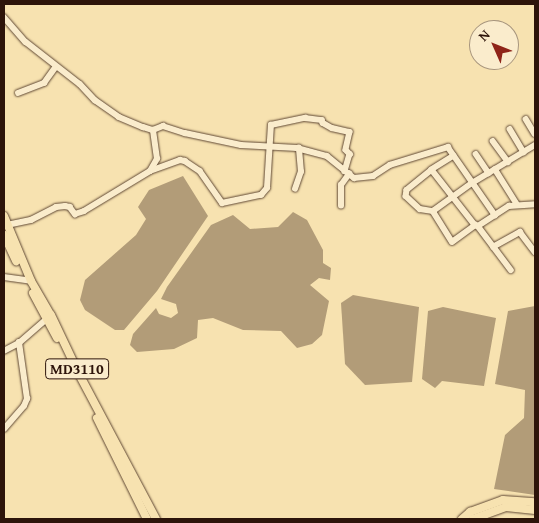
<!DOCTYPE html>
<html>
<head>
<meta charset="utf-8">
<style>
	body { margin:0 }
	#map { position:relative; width:539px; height:523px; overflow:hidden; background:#f7e2b0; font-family:"Gentium Book Plus",serif }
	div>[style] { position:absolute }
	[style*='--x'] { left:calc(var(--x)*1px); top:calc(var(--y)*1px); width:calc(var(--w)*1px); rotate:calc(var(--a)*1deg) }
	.water>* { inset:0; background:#b29c78 }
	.roads { filter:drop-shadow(0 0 1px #604834) drop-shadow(0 0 1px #604834) }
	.minor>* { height:5.5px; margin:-2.75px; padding:0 2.75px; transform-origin:2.75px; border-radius:2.75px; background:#faeccc }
	.major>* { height:8px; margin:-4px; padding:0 4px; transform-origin:4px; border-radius:4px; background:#f7e2b0 }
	span { translate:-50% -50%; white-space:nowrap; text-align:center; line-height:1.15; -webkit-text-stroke:4px #faeccc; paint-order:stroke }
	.shield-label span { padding:1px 4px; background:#faeccc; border:1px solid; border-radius:4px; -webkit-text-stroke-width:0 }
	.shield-label { font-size:15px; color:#2d140a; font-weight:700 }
	.frame { position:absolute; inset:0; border:5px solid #2d140a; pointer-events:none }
	.north { position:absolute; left:469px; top:20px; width:50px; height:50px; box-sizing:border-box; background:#faeccc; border:1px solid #a8967e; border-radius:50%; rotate:314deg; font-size:14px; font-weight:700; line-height:20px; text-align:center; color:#2d140a }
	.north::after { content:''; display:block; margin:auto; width:18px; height:22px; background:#8f2418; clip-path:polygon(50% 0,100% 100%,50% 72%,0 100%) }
</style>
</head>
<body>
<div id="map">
	<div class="water">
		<i style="clip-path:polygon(183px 176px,208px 216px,157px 291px,124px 330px,115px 330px,85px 310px,80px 300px,85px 280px,136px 235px,146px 219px,138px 207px,149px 190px)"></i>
		<i style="clip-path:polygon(293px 212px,307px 220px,323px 250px,323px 263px,331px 268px,330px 280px,319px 278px,310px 285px,329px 301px,322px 335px,312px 344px,297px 348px,281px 331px,243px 330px,213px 318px,198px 320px,197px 338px,174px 349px,137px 352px,130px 345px,133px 334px,156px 308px,159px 314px,171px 318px,178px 313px,176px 304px,161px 299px,167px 287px,211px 225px,233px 215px,250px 229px,278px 227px)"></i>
		<i style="clip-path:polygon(353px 295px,419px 307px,412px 382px,365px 385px,345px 364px,341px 303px)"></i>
		<i style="clip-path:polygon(535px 306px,535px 495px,494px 489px,505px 435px,524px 418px,525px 390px,495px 384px,508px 311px)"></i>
		<i style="clip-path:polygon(443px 307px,496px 318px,484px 386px,442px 381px,435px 388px,422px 379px,428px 311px)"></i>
	</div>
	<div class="roads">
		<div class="minor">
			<i style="--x:4;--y:17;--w:33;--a:49"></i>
			<i style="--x:26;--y:42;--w:68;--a:37.9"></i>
			<i style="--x:80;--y:84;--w:22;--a:47"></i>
			<i style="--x:95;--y:100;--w:29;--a:35"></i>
			<i style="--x:119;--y:117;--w:26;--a:23"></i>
			<i style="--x:143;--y:127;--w:10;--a:17"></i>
			<i style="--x:153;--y:130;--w:11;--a:-22"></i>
			<i style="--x:163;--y:126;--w:23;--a:18"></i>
			<i style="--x:185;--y:133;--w:57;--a:12.1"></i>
			<i style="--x:241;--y:145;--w:56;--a:3.1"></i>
			<i style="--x:297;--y:148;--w:31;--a:15"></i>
			<i style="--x:327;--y:156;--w:35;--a:39"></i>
			<i style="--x:354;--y:178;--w:19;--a:-6"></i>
			<i style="--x:373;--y:176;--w:20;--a:-33"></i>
			<i style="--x:390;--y:165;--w:61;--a:-17.2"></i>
			<i style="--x:448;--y:147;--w:83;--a:55.3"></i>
			<i style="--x:18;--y:93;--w:28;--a:-21"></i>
			<i style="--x:44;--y:83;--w:19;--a:-54"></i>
			<i style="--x:526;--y:119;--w:17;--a:59"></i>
			<i style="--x:510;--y:129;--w:27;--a:59"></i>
			<i style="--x:493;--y:141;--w:26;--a:54"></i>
			<i style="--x:476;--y:154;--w:23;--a:56"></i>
			<i style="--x:454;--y:156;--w:26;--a:148"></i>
			<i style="--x:432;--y:170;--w:32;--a:141"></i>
			<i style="--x:407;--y:190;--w:6;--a:99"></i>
			<i style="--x:406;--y:196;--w:19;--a:43"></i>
			<i style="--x:420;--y:209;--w:13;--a:9"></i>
			<i style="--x:433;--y:211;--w:48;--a:-35.7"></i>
			<i style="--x:472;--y:183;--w:74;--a:-31.1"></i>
			<i style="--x:495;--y:169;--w:41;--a:57.8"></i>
			<i style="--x:432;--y:170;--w:70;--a:52"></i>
			<i style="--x:150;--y:171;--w:32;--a:-20"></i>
			<i style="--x:180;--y:160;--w:5;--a:11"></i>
			<i style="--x:185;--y:161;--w:18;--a:34"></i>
			<i style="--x:200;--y:171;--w:39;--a:55"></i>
			<i style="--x:222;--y:203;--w:40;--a:-12"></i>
			<i style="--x:261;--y:195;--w:9;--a:-49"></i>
			<i style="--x:267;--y:188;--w:63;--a:-86.4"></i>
			<i style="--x:271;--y:125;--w:35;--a:-12"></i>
			<i style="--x:305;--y:118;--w:17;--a:7"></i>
			<i style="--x:322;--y:120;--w:3;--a:72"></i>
			<i style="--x:323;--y:123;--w:10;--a:29"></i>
			<i style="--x:332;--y:128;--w:18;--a:13"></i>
			<i style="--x:350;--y:132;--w:18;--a:103"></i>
			<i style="--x:346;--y:150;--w:6;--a:45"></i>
			<i style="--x:350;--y:154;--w:18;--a:106"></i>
			<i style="--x:295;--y:189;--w:18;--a:-71"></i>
			<i style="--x:301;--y:172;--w:24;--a:-95"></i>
			<i style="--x:341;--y:206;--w:21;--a:-90"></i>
			<i style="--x:341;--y:185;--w:14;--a:-54"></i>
			<i style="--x:433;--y:211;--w:36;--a:58"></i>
			<i style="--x:452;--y:242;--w:29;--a:-36"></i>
			<i style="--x:475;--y:225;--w:3;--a:18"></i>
			<i style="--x:478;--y:226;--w:37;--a:-33"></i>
			<i style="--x:509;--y:206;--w:26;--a:-4"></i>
			<i style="--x:7;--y:225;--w:25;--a:-12"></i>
			<i style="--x:31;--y:220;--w:28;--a:-27"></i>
			<i style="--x:56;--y:207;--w:9;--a:-6"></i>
			<i style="--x:65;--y:206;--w:5;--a:11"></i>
			<i style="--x:70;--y:207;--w:9;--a:54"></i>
			<i style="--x:75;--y:214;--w:9;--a:-18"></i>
			<i style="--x:84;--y:211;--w:77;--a:-31.2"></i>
			<i style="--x:150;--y:171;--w:14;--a:-60"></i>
			<i style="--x:157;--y:159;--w:29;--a:-98"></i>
			<i style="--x:478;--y:226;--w:55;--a:53.1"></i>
			<i style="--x:493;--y:247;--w:31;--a:-29"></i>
			<i style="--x:520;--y:232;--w:25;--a:53"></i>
			<i style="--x:4;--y:277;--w:27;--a:8"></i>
			<i style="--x:4;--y:351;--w:17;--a:-28"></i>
			<i style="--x:19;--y:343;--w:38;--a:-41"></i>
			<i style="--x:4;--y:429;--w:30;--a:-49"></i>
			<i style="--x:24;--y:406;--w:8;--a:-67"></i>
			<i style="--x:27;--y:399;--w:57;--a:-98.1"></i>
		</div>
		<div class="major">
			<i style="--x:4;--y:216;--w:70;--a:67.4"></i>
			<i style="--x:31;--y:281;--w:39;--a:60"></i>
			<i style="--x:51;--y:315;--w:65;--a:64.6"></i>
			<i style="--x:79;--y:374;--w:164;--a:62"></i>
			<i style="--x:4;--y:235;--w:29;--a:65"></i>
			<i style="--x:33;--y:293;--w:51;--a:61.9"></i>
			<i style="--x:97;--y:418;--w:113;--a:63.7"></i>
			<i style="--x:462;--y:519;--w:11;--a:-41"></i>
			<i style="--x:470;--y:512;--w:35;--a:-20"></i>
			<i style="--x:503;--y:500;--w:32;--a:4"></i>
			<i style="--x:473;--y:519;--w:35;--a:-20"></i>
			<i style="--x:506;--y:507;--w:29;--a:6"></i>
		</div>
	</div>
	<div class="shield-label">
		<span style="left:77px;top:369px">MD3110</span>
	</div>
	<div class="frame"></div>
	<div class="north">N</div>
</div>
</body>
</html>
